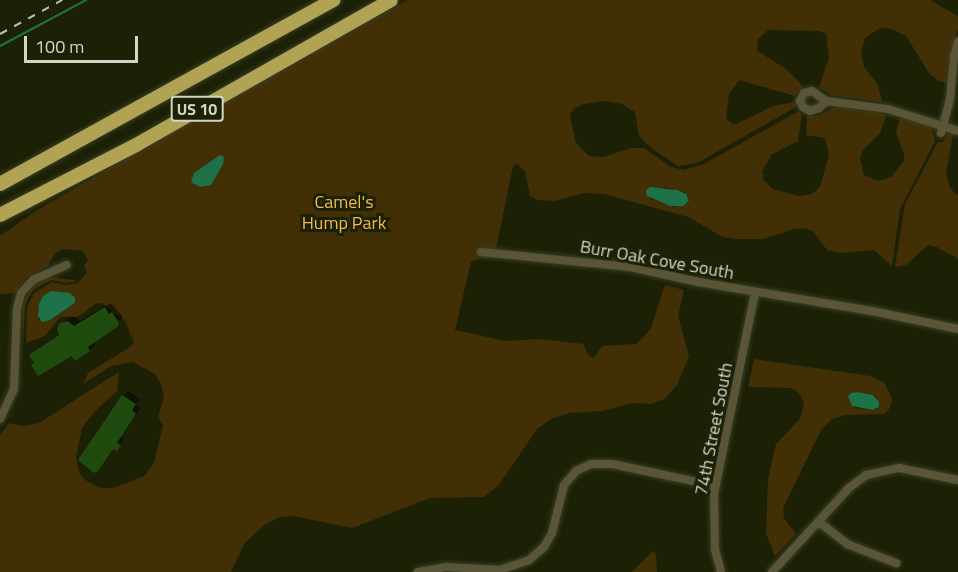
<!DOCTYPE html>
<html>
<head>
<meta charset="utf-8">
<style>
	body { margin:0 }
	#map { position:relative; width:958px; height:572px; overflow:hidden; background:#1c2106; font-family:"Titillium Web",sans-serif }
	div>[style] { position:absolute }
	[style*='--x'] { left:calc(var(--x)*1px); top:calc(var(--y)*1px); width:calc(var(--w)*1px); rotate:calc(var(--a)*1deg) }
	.green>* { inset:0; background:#432f05 }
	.water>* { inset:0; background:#1e7249 }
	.shadow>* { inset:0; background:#0007 }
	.stream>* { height:2px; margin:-1px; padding:0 1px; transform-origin:1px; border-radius:1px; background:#1e7249 }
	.building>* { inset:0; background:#1f4b0e }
	.roads { filter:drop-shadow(0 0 2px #393e25) drop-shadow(0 0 2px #393e25) }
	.street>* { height:8px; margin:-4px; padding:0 4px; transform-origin:4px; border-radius:4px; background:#5b5537 }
	.highway>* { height:14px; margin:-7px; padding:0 7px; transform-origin:7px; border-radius:7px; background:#b0a353 }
	.rail>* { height:2px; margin-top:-1px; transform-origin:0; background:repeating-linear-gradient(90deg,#babfad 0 8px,transparent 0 16px) }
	span { translate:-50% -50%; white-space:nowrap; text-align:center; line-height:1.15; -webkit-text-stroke:6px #1c2106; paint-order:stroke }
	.shield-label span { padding:2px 4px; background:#1c2106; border:2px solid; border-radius:4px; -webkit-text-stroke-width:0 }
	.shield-label { font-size:16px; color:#d1d5c5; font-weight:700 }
	.park-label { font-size:18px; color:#efb954 }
	.street-label { font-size:18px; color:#d1d5c5 }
	.scale { position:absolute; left:24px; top:36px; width:114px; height:27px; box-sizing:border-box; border:3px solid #d1d5c5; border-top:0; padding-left:8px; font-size:18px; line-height:21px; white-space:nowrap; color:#d1d5c5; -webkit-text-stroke:4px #1c2106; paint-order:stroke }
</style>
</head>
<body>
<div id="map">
	<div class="green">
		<i style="clip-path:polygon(evenodd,407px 0,930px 0,958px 16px,958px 29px,948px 61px,947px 83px,938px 81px,929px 73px,906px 36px,892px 29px,880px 28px,865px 38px,861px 53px,864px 67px,878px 85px,882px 102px,831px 95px,819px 87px,829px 58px,826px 34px,819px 31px,768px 30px,758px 39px,757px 51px,786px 69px,803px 86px,795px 96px,739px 80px,729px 94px,726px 119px,734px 125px,773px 106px,795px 102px,796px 107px,697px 163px,678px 166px,654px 150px,639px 136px,635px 112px,622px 104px,605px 101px,584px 104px,573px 109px,570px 116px,576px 143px,589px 156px,604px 157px,631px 148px,644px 148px,671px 167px,684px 170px,704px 164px,799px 111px,802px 114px,798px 141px,771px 155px,762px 172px,764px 181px,773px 189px,799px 196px,812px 194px,820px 187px,829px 155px,825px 138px,806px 135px,807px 116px,817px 116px,836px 107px,887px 114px,880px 133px,863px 150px,860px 158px,864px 175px,879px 181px,891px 177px,904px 161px,904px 153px,896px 133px,900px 117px,932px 127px,935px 141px,900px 209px,892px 266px,874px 250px,842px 253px,827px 250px,814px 232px,805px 228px,794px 229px,764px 239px,737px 239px,723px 237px,688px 217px,604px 194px,584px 193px,555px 201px,538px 200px,530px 196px,525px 171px,517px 164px,513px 166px,494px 259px,481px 258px,471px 262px,455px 330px,505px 341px,541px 339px,583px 344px,589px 356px,594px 358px,602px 346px,636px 344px,644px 337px,651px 328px,665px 285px,684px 290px,678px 316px,689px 356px,677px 385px,664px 399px,651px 404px,632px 403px,602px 411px,569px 413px,551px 419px,537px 429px,498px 486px,484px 497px,430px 498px,352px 528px,293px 516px,280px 517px,263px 526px,244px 544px,231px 572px,0 572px,0 435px,9px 423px,23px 426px,39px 423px,119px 372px,117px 391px,94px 412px,82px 428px,76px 457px,79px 472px,85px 480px,101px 488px,113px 488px,144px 476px,154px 463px,163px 425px,158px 417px,164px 398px,161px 384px,155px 374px,133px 362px,111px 366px,83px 384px,88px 373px,130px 347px,134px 342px,125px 321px,102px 303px,95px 304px,78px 317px,60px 317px,45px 336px,26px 343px,27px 307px,34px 293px,52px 282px,66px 285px,78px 283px,87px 273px,84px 266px,88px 260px,83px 251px,63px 249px,55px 253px,48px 266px,25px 279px,15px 293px,0 294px,0 236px,34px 212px,156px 141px,407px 0,664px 187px,684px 192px,689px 199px,688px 203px,674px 207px,651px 199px,664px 187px,407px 0,75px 303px,50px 320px,39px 320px,38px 311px,75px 303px)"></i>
		<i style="clip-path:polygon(953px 134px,946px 174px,950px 188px,958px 196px,958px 259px,937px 247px,928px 245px,906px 265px,895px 267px,905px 204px,938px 142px,943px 142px,947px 135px)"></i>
		<i style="clip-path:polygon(52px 277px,78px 281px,66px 283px,51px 280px,33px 290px,25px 304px,23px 343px,22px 310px,25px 299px,33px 286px)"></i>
		<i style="clip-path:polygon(evenodd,754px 359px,870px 376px,884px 382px,892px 399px,890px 408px,884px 414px,844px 415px,831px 420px,821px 430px,783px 508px,784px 518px,796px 534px,775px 556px,766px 534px,768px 479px,776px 444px,800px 419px,804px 403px,799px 393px,791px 388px,748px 387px,754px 359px,857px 392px,873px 395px,879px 402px,879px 407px,875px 410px,855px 408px,849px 394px,857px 392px)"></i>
		<i style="clip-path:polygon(653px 551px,656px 555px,657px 572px,632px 572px)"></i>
	</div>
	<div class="water">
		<i style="clip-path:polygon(220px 155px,224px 157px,223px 164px,211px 185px,200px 187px,191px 182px,194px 173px)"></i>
		<i style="clip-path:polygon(650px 187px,677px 190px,686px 194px,689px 201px,683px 206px,670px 206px,647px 196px,646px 190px)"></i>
		<i style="clip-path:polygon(51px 291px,70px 293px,75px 298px,75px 303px,50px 320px,42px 322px,38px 316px,39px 304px,43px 296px)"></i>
		<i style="clip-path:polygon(857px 392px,873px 395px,879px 402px,879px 407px,873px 410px,852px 406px,848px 396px,851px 393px)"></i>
	</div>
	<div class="shadow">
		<i style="clip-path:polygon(111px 303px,123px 317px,93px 341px,95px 345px,90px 350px,36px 363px,37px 350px,60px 334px,59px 327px,69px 317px,76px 317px,80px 321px)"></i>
		<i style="clip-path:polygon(128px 391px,140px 399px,136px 405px,141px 408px,121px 437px,125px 439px,116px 450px,114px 448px,123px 396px)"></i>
	</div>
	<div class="stream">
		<i style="--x:0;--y:46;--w:98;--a:-28.1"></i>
	</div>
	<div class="building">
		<i style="clip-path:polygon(105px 307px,109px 314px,112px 312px,119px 323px,117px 327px,88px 347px,90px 351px,75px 361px,72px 356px,38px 376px,31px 365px,34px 363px,29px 355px,59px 335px,57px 329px,60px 323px,68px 321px,74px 326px)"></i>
		<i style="clip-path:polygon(122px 395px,136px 404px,132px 410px,136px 414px,117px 443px,121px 445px,117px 451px,113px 449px,98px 471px,94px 473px,78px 460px)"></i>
	</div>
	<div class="roads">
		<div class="street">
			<i style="--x:826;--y:101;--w:10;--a:135"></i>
			<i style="--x:819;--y:108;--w:9;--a:162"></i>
			<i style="--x:810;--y:111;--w:8;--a:-150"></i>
			<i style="--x:803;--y:107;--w:7;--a:-117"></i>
			<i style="--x:800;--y:101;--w:9;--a:-63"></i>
			<i style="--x:804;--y:93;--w:8;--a:-14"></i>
			<i style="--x:812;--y:91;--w:17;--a:36"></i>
			<i style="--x:826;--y:101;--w:63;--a:7.4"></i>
			<i style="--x:888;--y:109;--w:73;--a:17.4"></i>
			<i style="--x:941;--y:133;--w:34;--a:-75"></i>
			<i style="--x:950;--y:100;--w:44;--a:-84.8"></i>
			<i style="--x:954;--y:56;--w:15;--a:-74"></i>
			<i style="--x:481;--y:252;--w:150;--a:5.7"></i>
			<i style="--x:630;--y:267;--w:70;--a:12.4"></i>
			<i style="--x:698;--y:282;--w:176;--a:9.5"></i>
			<i style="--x:872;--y:311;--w:88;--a:11.8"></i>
			<i style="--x:0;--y:419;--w:33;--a:-65"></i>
			<i style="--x:14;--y:389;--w:80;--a:-87.9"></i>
			<i style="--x:17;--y:309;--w:16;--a:-76"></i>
			<i style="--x:21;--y:293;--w:18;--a:-47"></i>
			<i style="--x:33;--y:280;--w:37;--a:-24"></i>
			<i style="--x:819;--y:522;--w:36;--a:38"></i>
			<i style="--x:847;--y:544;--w:53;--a:21.2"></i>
			<i style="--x:418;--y:572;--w:28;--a:-10"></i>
			<i style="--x:446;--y:567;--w:54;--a:3.2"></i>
			<i style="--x:500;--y:570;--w:31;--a:-19"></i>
			<i style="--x:529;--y:560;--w:20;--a:-41"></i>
			<i style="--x:544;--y:547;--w:16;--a:-60"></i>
			<i style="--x:552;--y:533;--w:49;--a:-76"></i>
			<i style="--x:564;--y:485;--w:18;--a:-49"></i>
			<i style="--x:576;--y:471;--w:17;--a:-25"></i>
			<i style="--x:591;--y:464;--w:21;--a:0"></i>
			<i style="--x:612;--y:464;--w:106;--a:11.9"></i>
			<i style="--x:721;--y:572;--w:24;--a:-105"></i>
			<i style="--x:715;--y:549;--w:55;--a:-91"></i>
			<i style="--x:714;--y:494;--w:206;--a:-78.5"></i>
			<i style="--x:772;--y:572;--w:114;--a:-47.5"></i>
			<i style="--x:849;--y:488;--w:21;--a:-37"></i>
			<i style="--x:866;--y:475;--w:34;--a:-12"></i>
			<i style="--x:899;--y:468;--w:60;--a:11.5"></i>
		</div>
		<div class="highway">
			<i style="--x:0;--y:184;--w:381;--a:-28.9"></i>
			<i style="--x:0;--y:215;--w:153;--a:-27.2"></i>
			<i style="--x:136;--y:145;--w:293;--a:-29.6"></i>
		</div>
	</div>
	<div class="rail">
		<i style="--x:0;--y:34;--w:71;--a:-28.7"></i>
	</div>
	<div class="shield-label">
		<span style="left:197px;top:109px">US 10</span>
	</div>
	<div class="park-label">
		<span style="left:344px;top:213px">Camel's<br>Hump Park</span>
	</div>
	<div class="street-label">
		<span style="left:657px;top:260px;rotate:10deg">Burr Oak Cove South</span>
		<span style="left:714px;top:429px;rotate:-79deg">74th Street South</span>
	</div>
	<div class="scale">100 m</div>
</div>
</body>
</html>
